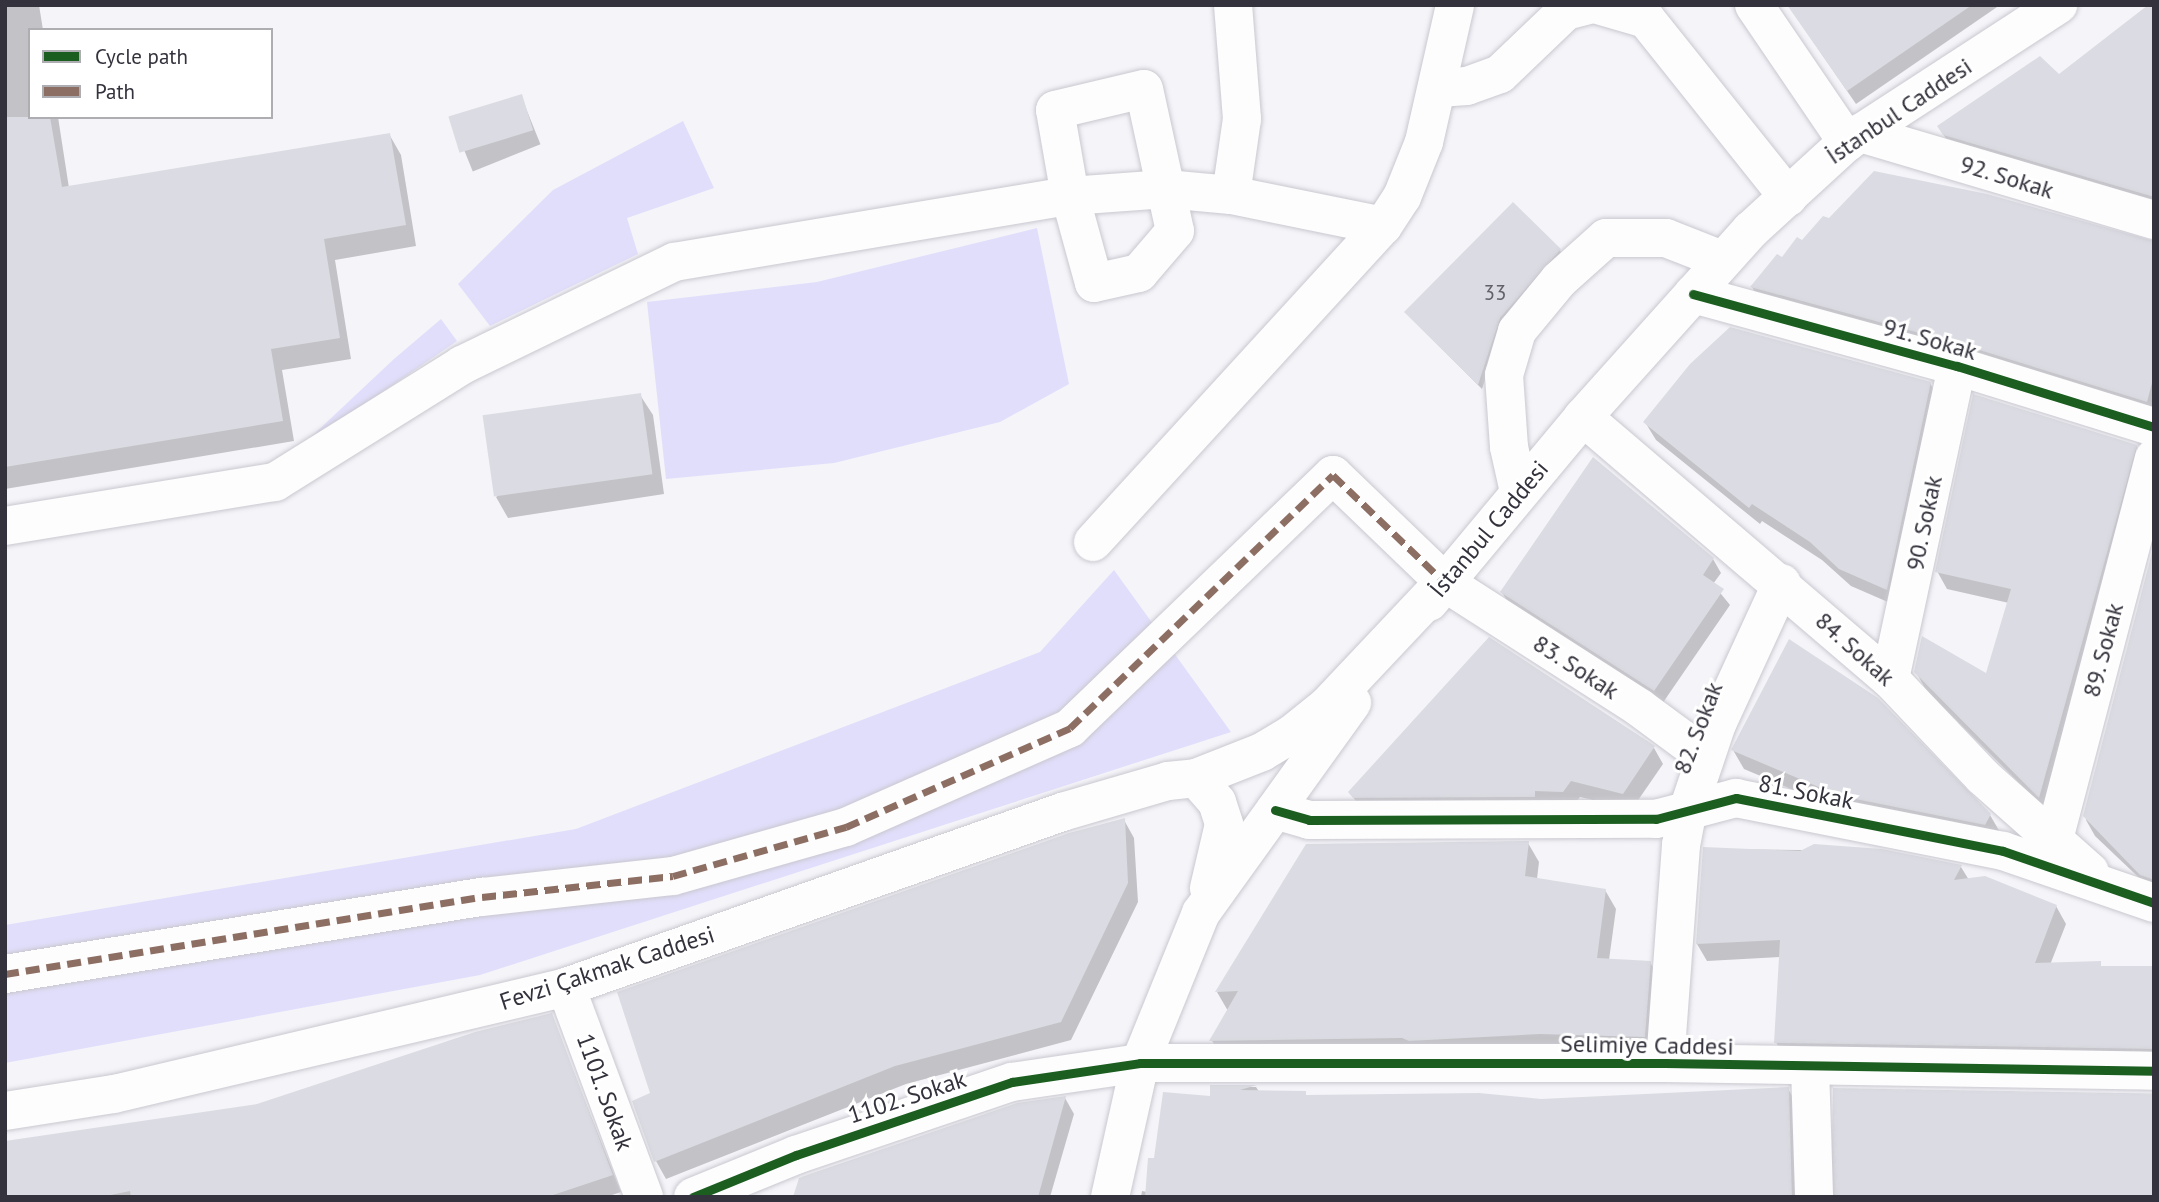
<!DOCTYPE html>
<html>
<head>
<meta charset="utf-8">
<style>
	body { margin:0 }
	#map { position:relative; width:2159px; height:1202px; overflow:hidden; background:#f4f4f9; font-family:"PT Sans",sans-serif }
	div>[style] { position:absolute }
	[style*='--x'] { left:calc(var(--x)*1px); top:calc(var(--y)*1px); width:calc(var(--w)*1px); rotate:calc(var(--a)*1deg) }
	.green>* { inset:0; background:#e1defb }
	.shadow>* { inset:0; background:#0003; transform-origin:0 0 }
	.building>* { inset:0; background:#dbdbe3; transform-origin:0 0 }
	.roads { filter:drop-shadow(0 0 2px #c9c8cf) drop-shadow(0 0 2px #c9c8cf) }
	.minor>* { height:38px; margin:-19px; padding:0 19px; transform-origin:19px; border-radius:19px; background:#fdfdfe }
	.major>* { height:38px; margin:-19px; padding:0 19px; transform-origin:19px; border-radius:19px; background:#fdfdfe }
	.quiet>* { height:7px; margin-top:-3.5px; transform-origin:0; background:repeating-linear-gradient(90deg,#8d6e63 0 14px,transparent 0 21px) }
	.cycleway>* { height:9px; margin:-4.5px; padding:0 4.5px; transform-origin:4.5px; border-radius:4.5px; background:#1b5e20 }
	span { translate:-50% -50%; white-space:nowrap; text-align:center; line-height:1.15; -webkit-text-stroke:6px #fff; paint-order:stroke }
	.number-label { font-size:21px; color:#62616a }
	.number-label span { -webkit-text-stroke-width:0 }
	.street-label { font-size:24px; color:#34333d }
	.frame { position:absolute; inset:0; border:7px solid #34333d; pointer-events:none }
	.legend { position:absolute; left:28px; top:28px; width:245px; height:91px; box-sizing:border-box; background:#fff; border:2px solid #aeadb1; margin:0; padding:9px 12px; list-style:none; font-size:21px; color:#34333d }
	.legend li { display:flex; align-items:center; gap:14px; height:35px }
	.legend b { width:35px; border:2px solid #aeadb1 }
</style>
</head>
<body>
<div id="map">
	<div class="green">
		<i style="clip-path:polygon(683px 121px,714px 188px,627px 218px,638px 254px,490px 326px,458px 284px,553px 190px)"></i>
		<i style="clip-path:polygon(1037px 228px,1069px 384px,1000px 422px,834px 463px,666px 479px,647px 302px,817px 282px)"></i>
		<i style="clip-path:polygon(441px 319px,457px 341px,295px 452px,394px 359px)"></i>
		<i style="clip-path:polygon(1114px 570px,1231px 732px,480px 975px,5px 1063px,5px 925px,576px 829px,1040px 652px)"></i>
	</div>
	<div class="shadow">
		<i style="clip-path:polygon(5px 5px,39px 5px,43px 30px,30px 30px,30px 117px,58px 117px,69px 188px,389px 134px,401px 155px,416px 246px,335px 260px,351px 359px,282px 370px,294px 441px,5px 489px)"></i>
		<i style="clip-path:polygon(1788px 5px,2000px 5px,1856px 104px)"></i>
		<i style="clip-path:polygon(2154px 5px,2154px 209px,1948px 142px,1939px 127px,2058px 76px)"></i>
		<i style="left:521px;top:96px;width:52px;height:73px;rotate:68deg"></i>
		<i style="clip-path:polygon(2154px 241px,2154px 419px,1761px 302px,1752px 287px,1803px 242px)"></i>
		<i style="clip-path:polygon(1560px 250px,1563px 257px,1503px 324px,1482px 389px,1406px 313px)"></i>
		<i style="clip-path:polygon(1930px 383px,1940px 401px,1897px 606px,1851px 586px,1822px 560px,1762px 521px,1760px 524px,1656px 440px,1645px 422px)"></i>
		<i style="clip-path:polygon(640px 395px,653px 415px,664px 494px,508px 518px,496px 497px)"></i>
		<i style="clip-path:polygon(2136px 446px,2146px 463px,2049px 813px,1926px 690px,1916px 672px,1987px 676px,2009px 603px,1947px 589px,1937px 571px)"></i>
		<i style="clip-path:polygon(2154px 554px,2154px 892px,2095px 836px,2086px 820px)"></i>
		<i style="clip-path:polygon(1713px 559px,1721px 573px,1713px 584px,1730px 605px,1662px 704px,1510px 606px,1502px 592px)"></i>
		<i style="clip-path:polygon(1654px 748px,1663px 764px,1632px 809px,1580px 797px,1572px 808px,1360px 808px,1350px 792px)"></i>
		<i style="clip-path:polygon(1733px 750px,1990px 815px,2001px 834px,1852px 815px,1744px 769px)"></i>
		<i style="clip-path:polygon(1124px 820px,1134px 838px,1138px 902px,1071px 1040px,906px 1084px,666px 1179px,656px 1161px,652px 1094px)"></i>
		<i style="clip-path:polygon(1528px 843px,1539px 862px,1537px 879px,1605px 890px,1616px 909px,1609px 960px,1650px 962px,1660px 981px,1655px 1055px,1222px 1058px,1211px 1039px,1228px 1011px,1217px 992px)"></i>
		<i style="clip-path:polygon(1704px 849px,1882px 851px,1961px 867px,1969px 880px,2056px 906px,2066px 924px,2050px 965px,2154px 967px,2154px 1066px,1785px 1060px,1776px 1042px,1781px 957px,1707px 961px,1697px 944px)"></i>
		<i style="clip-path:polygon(551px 1015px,621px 1192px,606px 1197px,5px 1197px,257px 1106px)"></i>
		<i style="clip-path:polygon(1212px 1087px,1256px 1087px,1260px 1093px,1354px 1098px,1392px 1094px,1541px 1100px,1788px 1089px,1798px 1106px,1801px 1197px,1141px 1197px,1142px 1191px,1147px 1192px,1155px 1160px,1212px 1098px)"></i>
		<i style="clip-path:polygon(1065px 1098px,1074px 1114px,1050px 1197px,795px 1197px)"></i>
	</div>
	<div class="building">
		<i style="clip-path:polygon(1787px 5px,1972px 5px,1847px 91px)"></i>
		<i style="clip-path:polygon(2148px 5px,2154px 5px,2154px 197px,1943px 135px,1937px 126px,2040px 56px,2059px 74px)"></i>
		<i style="left:522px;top:94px;width:38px;height:77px;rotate:73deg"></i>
		<i style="clip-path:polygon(5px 117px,50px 117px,62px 187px,390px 133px,406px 225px,324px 239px,340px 338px,271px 349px,283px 421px,5px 467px)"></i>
		<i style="clip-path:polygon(1874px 171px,1987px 194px,2154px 241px,2154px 375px,2147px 402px,1963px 345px,1750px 287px,1777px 254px,1782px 257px,1797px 237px,1802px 240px,1823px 216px,1829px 218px)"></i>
		<i style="clip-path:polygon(1513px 202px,1561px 249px,1500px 318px,1478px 385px,1404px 312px)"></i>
		<i style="clip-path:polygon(1730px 327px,1931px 382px,1887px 590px,1839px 569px,1810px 542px,1752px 504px,1749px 508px,1643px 422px,1690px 364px)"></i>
		<i style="left:641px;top:393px;width:82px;height:160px;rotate:82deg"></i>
		<i style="clip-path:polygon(1973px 394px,2137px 445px,2039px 798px,1914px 672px,1922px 636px,1986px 673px,2011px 589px,1935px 572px)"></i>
		<i style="clip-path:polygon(1593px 457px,1714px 558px,1703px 575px,1724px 589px,1654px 691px,1500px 592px)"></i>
		<i style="clip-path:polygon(2154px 545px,2154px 880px,2140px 875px,2083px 816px)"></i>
		<i style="clip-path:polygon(1489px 637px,1655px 746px,1623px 794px,1571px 781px,1563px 792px,1535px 791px,1535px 797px,1353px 798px,1348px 792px)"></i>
		<i style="clip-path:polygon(1789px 639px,1878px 698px,1991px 814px,1985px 825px,1840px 796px,1731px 750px)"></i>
		<i style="clip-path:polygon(1125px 818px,1128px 883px,1061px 1022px,895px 1066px,654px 1162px,632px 1101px,650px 1093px,617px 992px,1069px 833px)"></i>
		<i style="clip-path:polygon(1529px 841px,1525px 876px,1606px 889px,1597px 958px,1651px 961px,1645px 1037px,1540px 1034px,1409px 1041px,1402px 1038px,1209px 1041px,1238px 991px,1215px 992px,1306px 844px)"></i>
		<i style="clip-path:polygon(1814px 844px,1882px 849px,1962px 865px,1954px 880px,1985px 876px,2057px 905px,2035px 963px,2101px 961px,2101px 966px,2154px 966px,2154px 1049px,1774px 1043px,1780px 940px,1696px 944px,1703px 847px,1800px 851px)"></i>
		<i style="clip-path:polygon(552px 1013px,613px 1175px,547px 1197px,131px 1197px,130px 1191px,101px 1197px,5px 1197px,5px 1141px,257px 1104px,475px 1032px)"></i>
		<i style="clip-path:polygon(1210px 1085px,1257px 1085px,1240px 1090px,1306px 1091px,1306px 1095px,1479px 1093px,1541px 1099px,1789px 1087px,1792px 1197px,1145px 1197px,1148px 1158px,1154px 1158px,1163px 1092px,1210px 1096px)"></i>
		<i style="left:1833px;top:1088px;width:321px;height:109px;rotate:1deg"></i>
		<i style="clip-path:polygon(1066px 1096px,1038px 1197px,793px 1197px,799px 1178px,804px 1176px,1017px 1103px)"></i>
	</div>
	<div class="roads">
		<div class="minor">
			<i style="--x:1598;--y:5;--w:50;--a:16.3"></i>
			<i style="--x:1646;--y:19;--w:228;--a:51.4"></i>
			<i style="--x:1754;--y:5;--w:166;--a:55.8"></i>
			<i style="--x:1438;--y:88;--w:29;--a:-4"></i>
			<i style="--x:1467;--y:86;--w:35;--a:-20"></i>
			<i style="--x:1500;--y:74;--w:91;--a:-43.7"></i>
			<i style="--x:1566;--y:11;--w:23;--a:-15"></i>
			<i style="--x:1144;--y:89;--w:145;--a:77.7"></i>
			<i style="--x:1175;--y:231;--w:55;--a:130.6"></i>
			<i style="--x:1139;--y:273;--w:46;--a:167.5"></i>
			<i style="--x:1094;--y:283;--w:90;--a:-105.4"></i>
			<i style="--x:1070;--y:196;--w:87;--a:-99.9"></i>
			<i style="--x:1055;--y:110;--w:91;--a:-13.3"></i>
			<i style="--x:1860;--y:133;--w:307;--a:16.5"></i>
			<i style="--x:1231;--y:195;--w:77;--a:-81.8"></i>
			<i style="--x:1242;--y:119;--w:114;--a:-94.5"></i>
			<i style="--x:1693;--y:294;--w:274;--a:15.3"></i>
			<i style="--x:1957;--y:366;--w:206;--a:17.2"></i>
			<i style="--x:1583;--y:417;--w:404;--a:40.5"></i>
			<i style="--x:1890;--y:679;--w:135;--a:46.5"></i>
			<i style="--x:1983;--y:777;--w:143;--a:41.6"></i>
			<i style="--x:1519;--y:492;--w:46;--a:-102.5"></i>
			<i style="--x:1509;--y:447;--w:72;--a:-94"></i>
			<i style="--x:1504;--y:375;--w:46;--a:-73.5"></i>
			<i style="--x:1517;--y:331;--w:66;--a:-50.5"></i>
			<i style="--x:1559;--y:280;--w:63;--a:-41.8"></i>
			<i style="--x:1606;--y:238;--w:60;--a:0"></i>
			<i style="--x:1666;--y:238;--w:60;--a:21.4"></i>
			<i style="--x:5;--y:526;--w:274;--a:-9.3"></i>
			<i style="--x:275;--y:482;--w:221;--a:-32"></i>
			<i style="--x:462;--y:365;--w:236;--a:-25.9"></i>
			<i style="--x:674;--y:262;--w:401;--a:-9.5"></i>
			<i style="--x:1070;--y:196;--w:96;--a:-4.2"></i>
			<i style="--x:1166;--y:189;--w:65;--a:5.3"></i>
			<i style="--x:1231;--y:195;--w:155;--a:11.5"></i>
			<i style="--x:1093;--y:542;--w:429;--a:-47.5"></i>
			<i style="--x:1383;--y:226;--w:35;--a:-57"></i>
			<i style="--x:1402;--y:197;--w:59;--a:-68.2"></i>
			<i style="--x:1424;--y:142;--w:140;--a:-77.2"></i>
			<i style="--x:1890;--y:679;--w:320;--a:-77.9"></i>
			<i style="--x:1275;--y:810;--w:35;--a:16"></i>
			<i style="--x:1309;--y:820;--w:347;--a:-0.2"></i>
			<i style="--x:1656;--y:819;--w:83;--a:-14.7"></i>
			<i style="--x:1736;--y:798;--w:272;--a:11.2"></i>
			<i style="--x:2003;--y:851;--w:160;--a:19"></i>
			<i style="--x:2053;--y:843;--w:398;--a:-75.3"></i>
			<i style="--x:5;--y:974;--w:483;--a:-9.2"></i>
			<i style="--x:482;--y:897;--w:192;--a:-6.3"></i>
			<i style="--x:673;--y:876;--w:180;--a:-15.8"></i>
			<i style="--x:846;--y:827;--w:245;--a:-23.8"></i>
			<i style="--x:1070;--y:728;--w:365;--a:-43.9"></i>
			<i style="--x:1333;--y:475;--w:154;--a:43.9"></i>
			<i style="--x:1444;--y:582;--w:233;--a:32.7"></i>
			<i style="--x:1640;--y:708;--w:81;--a:36.4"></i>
			<i style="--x:566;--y:987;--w:224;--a:69.6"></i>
			<i style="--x:1665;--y:1063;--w:219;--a:-85.8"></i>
			<i style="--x:1681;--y:845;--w:36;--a:-79"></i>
			<i style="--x:1688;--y:810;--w:91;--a:-71.4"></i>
			<i style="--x:1717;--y:724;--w:155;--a:-65.3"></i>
			<i style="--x:1810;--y:1067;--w:130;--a:88.2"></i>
			<i style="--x:693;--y:1197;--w:111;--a:-22.2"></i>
			<i style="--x:796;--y:1155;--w:228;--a:-18.7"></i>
			<i style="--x:1012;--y:1082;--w:129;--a:-8.4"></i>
			<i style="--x:1140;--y:1063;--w:525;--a:0"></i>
			<i style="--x:1665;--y:1063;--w:489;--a:0.9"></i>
		</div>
		<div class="major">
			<i style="--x:1429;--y:602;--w:241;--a:-50.2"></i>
			<i style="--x:1583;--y:417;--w:251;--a:-48.1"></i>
			<i style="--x:1751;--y:230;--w:130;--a:-42.5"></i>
			<i style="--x:1847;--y:142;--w:252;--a:-33"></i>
			<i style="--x:1196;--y:778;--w:32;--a:49"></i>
			<i style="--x:1217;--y:802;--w:23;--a:72"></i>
			<i style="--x:1224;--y:824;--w:66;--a:103.2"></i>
			<i style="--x:5;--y:1111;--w:110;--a:-8.9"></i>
			<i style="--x:114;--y:1094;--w:464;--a:-13.3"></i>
			<i style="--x:566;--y:987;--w:526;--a:-19.43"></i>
			<i style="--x:1062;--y:812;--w:110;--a:-16.3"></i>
			<i style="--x:1168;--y:781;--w:28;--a:-6"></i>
			<i style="--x:1196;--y:778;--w:71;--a:-21.5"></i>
			<i style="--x:1262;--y:752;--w:35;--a:-31"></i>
			<i style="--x:1292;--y:734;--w:45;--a:-38.7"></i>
			<i style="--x:1327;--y:706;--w:170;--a:-46.7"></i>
			<i style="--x:1110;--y:1197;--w:137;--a:-77.4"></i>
			<i style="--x:1140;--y:1063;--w:162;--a:-67.9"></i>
			<i style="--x:1201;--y:913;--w:259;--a:-54.3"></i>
		</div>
	</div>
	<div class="quiet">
		<i style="--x:5;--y:974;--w:483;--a:-9.2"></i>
		<i style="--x:482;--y:897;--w:192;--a:-6.3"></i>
		<i style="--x:673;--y:876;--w:180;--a:-15.8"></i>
		<i style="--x:846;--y:827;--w:245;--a:-23.8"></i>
		<i style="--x:1070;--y:728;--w:365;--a:-43.9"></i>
		<i style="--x:1333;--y:475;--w:154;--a:43.9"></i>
	</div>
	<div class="cycleway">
		<i style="--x:1693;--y:294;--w:274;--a:15.3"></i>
		<i style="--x:1957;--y:366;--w:206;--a:17.2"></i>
		<i style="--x:1275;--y:810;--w:35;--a:16"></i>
		<i style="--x:1309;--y:820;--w:347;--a:-0.2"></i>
		<i style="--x:1656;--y:819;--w:83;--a:-14.7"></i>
		<i style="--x:1736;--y:798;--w:272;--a:11.2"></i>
		<i style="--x:2003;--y:851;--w:160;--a:19"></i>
		<i style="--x:693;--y:1197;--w:111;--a:-22.2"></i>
		<i style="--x:796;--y:1155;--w:228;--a:-18.7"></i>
		<i style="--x:1012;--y:1082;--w:129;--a:-8.4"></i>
		<i style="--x:1140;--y:1063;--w:525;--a:0"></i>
		<i style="--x:1665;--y:1063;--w:489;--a:0.9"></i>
	</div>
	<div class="number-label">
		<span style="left:1495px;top:293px">33</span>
	</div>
	<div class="street-label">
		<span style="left:1899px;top:111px;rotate:-34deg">İstanbul Caddesi</span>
		<span style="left:2007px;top:177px;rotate:17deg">92. Sokak</span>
		<span style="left:1930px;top:339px;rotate:16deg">91. Sokak</span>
		<span style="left:1924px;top:523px;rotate:-78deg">90. Sokak</span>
		<span style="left:1489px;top:529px;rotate:-50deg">İstanbul Caddesi</span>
		<span style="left:1855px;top:649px;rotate:42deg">84. Sokak</span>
		<span style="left:2103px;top:650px;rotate:-75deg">89. Sokak</span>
		<span style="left:1576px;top:667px;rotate:33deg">83. Sokak</span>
		<span style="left:1698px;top:728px;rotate:-69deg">82. Sokak</span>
		<span style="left:1806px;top:792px;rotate:11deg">81. Sokak</span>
		<span style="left:607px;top:968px;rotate:-18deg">Fevzi Çakmak Caddesi</span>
		<span style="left:1647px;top:1045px;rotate:1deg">Selimiye Caddesi</span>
		<span style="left:605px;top:1092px;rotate:70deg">1101. Sokak</span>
		<span style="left:907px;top:1097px;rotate:-18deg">1102. Sokak</span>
	</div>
	<div class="frame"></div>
	<ul class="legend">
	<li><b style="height:9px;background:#1b5e20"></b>Cycle path</li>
	<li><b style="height:9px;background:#8d6e63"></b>Path</li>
	</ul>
</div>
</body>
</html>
